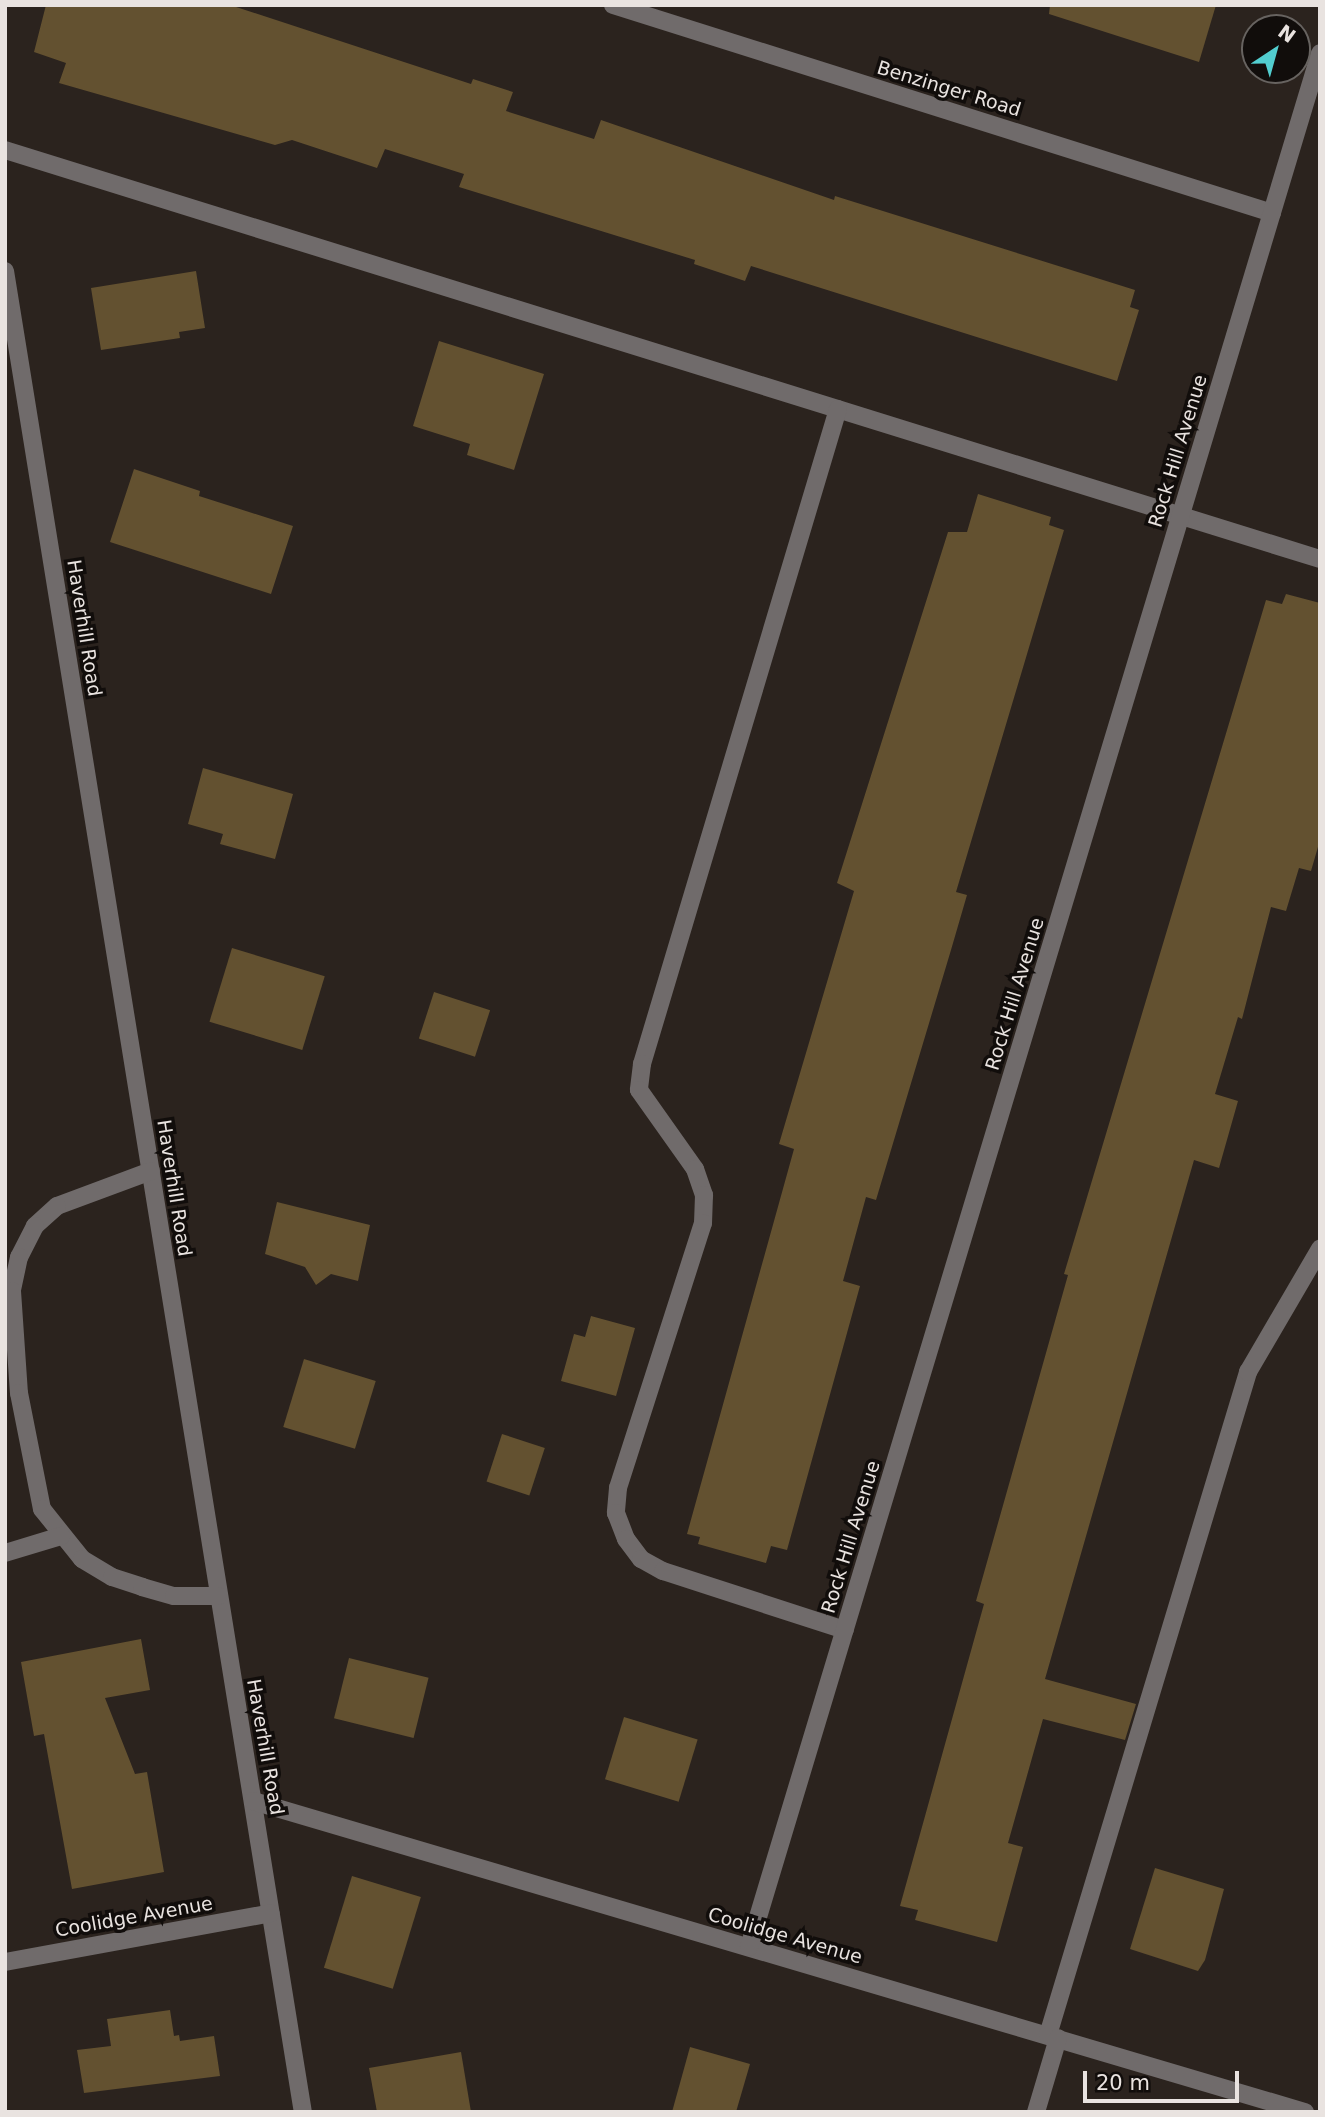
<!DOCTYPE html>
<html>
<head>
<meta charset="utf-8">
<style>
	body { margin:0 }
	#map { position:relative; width:1325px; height:2117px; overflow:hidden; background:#2b231e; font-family:"DejaVu Sans",sans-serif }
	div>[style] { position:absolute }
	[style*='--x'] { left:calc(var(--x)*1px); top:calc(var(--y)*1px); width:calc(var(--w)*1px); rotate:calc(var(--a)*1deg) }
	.building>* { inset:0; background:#635130; transform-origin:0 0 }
	.minor>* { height:18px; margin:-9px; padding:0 9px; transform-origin:9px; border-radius:9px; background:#706b6b }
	span { translate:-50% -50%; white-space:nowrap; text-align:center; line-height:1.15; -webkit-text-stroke:7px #110d0b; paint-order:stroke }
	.street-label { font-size:19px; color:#e9e3e0 }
	.frame { position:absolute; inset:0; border:7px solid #e9e3e0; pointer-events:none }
	.north { position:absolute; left:1241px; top:14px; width:70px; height:70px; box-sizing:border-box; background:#110d0b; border:2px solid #676360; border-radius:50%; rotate:36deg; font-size:19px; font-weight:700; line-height:28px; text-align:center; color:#e9e3e0 }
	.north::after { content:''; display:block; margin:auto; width:24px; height:32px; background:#52cdcf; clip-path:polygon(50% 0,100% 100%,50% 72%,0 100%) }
	.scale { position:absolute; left:1083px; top:2071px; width:156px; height:32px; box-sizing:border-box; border:4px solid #e9e3e0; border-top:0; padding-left:9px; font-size:21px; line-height:24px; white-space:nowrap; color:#e9e3e0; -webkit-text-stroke:5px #110d0b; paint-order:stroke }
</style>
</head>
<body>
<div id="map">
	<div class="building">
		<i style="clip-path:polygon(46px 5px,230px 5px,471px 84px,473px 79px,513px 92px,506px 111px,594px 139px,601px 120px,834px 200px,835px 196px,1135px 290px,1130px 307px,1139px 310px,1117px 381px,751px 266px,745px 281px,694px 264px,695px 260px,459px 187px,464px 174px,385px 149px,377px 168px,292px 140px,275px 145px,59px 83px,66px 63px,34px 52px)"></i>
		<i style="clip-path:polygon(1050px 5px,1216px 5px,1199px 62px,1049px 14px)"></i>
		<i style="clip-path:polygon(196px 271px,205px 328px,179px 332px,180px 338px,101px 350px,91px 288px)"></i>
		<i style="clip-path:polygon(439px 341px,544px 374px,514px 470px,467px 455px,470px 444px,413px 426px)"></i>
		<i style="clip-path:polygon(134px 469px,200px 491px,199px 496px,293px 526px,271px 594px,110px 542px)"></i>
		<i style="clip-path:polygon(978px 494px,1051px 517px,1049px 525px,1064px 530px,956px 892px,967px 895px,951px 950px,876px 1200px,866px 1197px,843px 1281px,860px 1286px,787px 1550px,771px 1546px,766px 1563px,698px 1544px,700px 1537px,687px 1534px,794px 1149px,779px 1144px,854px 891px,837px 883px,948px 532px,967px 532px)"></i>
		<i style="clip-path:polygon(1286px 594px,1320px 603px,1320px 840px,1311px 871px,1299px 868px,1286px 911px,1271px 907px,1242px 1019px,1238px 1017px,1215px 1094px,1238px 1101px,1219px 1168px,1194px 1160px,1045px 1679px,1136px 1704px,1125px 1740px,1043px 1719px,1008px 1843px,1023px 1847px,997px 1942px,915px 1920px,918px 1910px,900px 1906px,984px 1604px,976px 1601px,1068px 1275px,1064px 1274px,1266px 600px,1282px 604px)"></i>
		<i style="clip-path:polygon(203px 768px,293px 794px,275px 859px,220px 844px,223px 834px,188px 824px)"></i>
		<i style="left:232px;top:948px;width:97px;height:77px;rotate:17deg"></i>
		<i style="left:434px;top:992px;width:59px;height:49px;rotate:18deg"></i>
		<i style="clip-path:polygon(277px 1202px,370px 1225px,358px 1281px,331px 1274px,316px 1285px,305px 1267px,265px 1254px)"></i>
		<i style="clip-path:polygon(591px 1316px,635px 1328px,616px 1396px,561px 1381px,574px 1334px,585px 1337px)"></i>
		<i style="left:304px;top:1359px;width:75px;height:71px;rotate:17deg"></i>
		<i style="left:502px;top:1434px;width:45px;height:50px;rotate:18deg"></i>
		<i style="clip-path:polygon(141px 1639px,150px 1690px,105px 1698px,135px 1774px,147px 1772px,164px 1872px,72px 1889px,44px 1734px,34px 1736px,21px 1662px)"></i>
		<i style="left:349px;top:1658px;width:82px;height:62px;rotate:14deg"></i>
		<i style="left:624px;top:1717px;width:77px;height:65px;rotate:17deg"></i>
		<i style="clip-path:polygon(1155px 1868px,1224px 1889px,1205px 1960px,1198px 1971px,1130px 1949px)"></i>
		<i style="left:352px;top:1876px;width:72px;height:96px;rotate:17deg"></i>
		<i style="clip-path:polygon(170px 2010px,174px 2036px,179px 2035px,180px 2041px,214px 2036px,220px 2076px,84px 2093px,77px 2050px,111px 2046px,107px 2019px)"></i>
		<i style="clip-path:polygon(690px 2047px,750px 2064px,736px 2112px,672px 2112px)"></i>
		<i style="clip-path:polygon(461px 2052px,471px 2112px,377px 2112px,369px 2068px)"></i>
	</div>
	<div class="minor">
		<i style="--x:613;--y:5;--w:691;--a:17.52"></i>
		<i style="--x:5;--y:150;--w:1377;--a:17.28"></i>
		<i style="--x:5;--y:271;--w:1865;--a:80.81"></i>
		<i style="--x:838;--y:409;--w:684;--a:106.66"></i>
		<i style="--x:642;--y:1064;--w:26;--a:97"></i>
		<i style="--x:639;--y:1090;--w:97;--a:54.7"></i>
		<i style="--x:695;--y:1169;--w:28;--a:71"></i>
		<i style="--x:704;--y:1195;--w:28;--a:92"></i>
		<i style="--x:703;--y:1223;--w:278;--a:107.8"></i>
		<i style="--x:618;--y:1488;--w:25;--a:95"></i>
		<i style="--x:616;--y:1513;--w:28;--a:69"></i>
		<i style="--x:626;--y:1539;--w:25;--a:53"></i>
		<i style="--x:641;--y:1559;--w:25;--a:29"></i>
		<i style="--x:663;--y:1571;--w:191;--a:18"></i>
		<i style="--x:151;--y:1171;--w:100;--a:159.6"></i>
		<i style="--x:57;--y:1206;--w:30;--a:138"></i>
		<i style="--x:35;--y:1226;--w:35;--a:117"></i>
		<i style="--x:19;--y:1257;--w:35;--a:102"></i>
		<i style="--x:12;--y:1291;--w:102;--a:86.1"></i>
		<i style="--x:19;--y:1393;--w:118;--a:78.8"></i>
		<i style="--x:42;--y:1509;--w:64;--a:51.3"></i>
		<i style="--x:82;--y:1559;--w:35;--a:31"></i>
		<i style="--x:112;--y:1577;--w:32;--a:18"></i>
		<i style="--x:142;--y:1587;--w:33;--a:16"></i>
		<i style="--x:174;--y:1596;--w:44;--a:0"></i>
		<i style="--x:5;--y:1553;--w:59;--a:-16.9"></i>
		<i style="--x:253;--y:1801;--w:1097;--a:16.47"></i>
		<i style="--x:749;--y:1947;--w:1978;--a:-73.22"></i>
		<i style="--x:5;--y:1962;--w:270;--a:-10.4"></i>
		<i style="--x:1048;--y:2035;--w:693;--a:-73.21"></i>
		<i style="--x:1248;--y:1372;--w:143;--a:-59.7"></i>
		<i style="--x:1036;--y:2112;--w:77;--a:-73.4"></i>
	</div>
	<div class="street-label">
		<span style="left:949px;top:89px;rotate:17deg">Benzinger Road</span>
		<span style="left:1178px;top:451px;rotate:-73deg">Rock Hill Avenue</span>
		<span style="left:84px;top:628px;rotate:81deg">Haverhill Road</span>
		<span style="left:1015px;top:994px;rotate:-73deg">Rock Hill Avenue</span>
		<span style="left:174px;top:1188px;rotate:81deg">Haverhill Road</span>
		<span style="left:851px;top:1537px;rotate:-73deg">Rock Hill Avenue</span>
		<span style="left:265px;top:1747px;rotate:80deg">Haverhill Road</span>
		<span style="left:134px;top:1917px;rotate:-10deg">Coolidge Avenue</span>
		<span style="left:785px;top:1936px;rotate:16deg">Coolidge Avenue</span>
	</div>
	<div class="frame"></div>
	<div class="north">N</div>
	<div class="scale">20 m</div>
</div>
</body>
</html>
